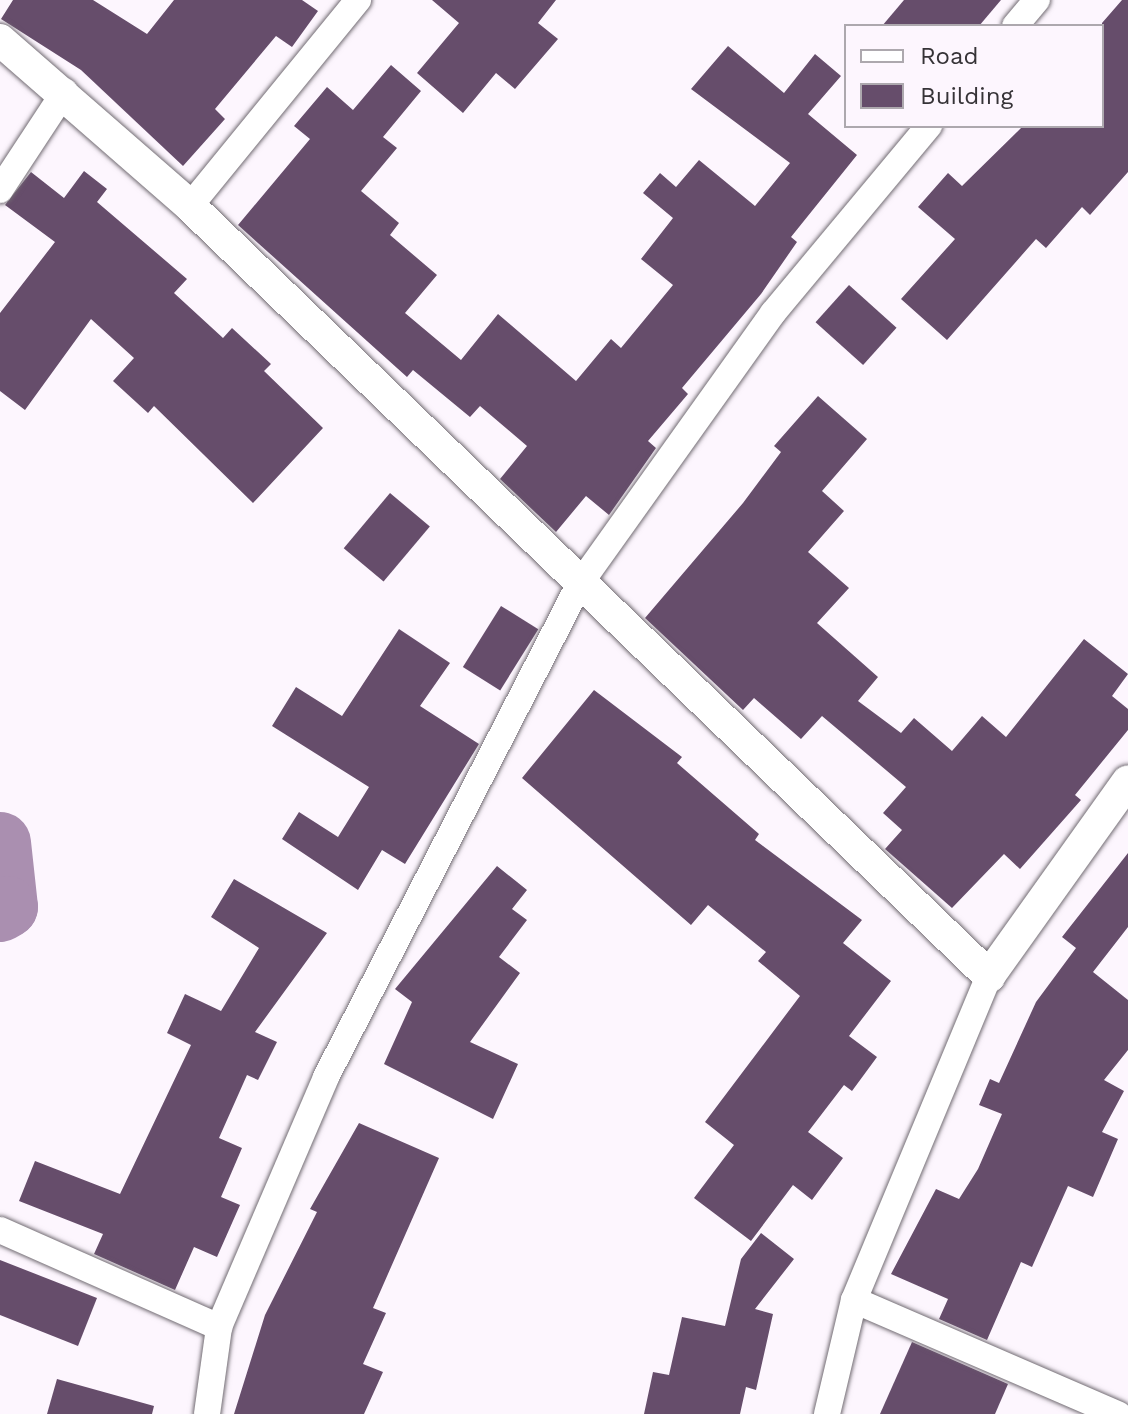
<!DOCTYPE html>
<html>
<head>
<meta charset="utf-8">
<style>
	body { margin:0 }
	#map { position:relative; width:1128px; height:1414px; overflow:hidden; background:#fdf6fe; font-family:"Work Sans",sans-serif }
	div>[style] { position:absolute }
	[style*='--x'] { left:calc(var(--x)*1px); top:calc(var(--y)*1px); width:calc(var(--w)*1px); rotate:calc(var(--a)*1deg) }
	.river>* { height:62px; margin:-31px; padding:0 31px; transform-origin:31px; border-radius:31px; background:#aa8fb0 }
	.building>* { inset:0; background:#664d6b; transform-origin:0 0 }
	.roads { filter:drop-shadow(0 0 2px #726c73) drop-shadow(0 0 2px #726c73) }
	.minor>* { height:26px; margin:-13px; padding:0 13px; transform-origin:13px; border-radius:13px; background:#fff }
	.tertiary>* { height:32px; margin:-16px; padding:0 16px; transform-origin:16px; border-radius:16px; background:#fff }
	span { translate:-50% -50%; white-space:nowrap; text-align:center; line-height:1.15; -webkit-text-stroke:8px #fdf6fe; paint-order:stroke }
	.legend { position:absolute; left:844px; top:24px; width:260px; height:104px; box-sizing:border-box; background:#fdf6fe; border:2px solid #ada8ae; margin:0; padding:10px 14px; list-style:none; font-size:24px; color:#363337 }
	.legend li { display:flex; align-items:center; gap:16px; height:40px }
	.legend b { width:40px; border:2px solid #ada8ae }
</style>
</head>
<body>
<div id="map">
	<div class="river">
		<i style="--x:0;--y:843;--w:64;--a:83.8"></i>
		<i style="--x:7;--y:907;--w:8;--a:150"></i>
	</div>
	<div class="building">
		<i style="clip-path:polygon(13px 0,93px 0,147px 34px,174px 0,302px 0,318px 11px,292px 47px,276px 36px,215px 109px,225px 119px,183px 166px,81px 70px,1px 19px)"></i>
		<i style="clip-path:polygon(432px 0,556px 0,538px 23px,558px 39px,515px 89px,496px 73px,463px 113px,417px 73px,459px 23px)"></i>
		<i style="clip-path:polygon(904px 0,1001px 0,979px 26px,882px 26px)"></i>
		<i style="clip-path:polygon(1122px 0,1128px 0,1128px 172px,1090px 215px,1082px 207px,1046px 248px,1036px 239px,947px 340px,901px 299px,955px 239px,918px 207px,948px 173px,962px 186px,1023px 126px,1102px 126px,1102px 23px)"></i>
		<i style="clip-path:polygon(728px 46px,784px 93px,815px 54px,841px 76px,808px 114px,857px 155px,791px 237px,797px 242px,761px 294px,682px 388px,688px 394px,648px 441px,656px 448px,609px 515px,586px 496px,556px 532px,500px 479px,527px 446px,480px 406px,470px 417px,413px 370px,407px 377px,238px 225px,310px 139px,294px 126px,327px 87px,353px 110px,391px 65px,421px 91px,383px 137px,397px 148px,361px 191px,399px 223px,390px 235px,437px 275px,405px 313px,461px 360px,498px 314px,576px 381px,611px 339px,621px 348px,673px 285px,641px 259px,673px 218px,643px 193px,660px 173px,676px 187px,699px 160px,755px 206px,790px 163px,691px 89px)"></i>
		<i style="clip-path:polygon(84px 171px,107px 189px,97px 202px,187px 279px,174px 293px,223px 338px,232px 328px,271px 364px,264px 371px,323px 428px,253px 503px,154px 406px,148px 413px,113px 381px,134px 358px,91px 319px,25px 410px,0 391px,0 313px,55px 242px,5px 205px,31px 172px,64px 198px)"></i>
		<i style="left:849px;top:285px;width:64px;height:50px;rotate:42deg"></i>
		<i style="clip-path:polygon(818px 396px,867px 439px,822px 491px,844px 511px,808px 552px,849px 588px,817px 623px,878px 677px,858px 701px,901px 733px,914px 718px,952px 751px,982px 716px,1006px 737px,1084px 639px,1128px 674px,1112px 696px,1128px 709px,1128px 730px,1075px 795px,1081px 800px,1020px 869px,1004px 854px,952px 908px,885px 849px,902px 830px,883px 813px,906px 787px,822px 716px,801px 739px,754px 698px,743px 710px,645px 618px,743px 503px,781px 452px,774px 446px)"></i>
		<i style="left:390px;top:493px;width:52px;height:72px;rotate:40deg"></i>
		<i style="left:501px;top:606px;width:44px;height:72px;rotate:32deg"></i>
		<i style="clip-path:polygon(399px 629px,450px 663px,420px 706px,479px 744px,405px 864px,382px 850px,358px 890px,282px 839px,299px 812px,338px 837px,369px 787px,272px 726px,296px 687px,342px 716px)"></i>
		<i style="clip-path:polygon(594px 690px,682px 757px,677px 763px,759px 834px,755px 840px,862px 920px,843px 943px,891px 981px,849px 1036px,877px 1057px,852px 1091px,844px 1085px,808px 1132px,843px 1158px,812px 1200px,793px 1185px,751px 1241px,694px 1198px,734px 1145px,705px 1122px,800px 996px,758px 961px,766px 952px,708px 905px,691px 925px,522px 778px)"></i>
		<i style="clip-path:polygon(1128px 853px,1128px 927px,1093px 972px,1128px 1000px,1128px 1050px,1104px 1080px,1124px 1091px,1102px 1132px,1118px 1139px,1093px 1197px,1068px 1186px,1032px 1267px,1021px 1262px,987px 1340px,939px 1319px,948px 1299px,891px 1274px,936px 1189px,959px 1199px,978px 1169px,1002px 1114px,979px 1105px,990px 1079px,999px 1083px,1036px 1002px,1076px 948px,1062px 937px)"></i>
		<i style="clip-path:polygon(497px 866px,527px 890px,512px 909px,527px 920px,499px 957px,520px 973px,470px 1042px,518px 1064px,493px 1119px,384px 1064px,412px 1002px,395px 989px)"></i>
		<i style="clip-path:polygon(234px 879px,327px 933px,255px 1032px,277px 1042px,258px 1080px,247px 1075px,219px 1138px,242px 1148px,221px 1197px,240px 1205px,217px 1257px,194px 1247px,175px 1290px,94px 1254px,103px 1234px,19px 1201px,35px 1161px,120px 1194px,191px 1045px,167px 1033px,185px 994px,221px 1011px,259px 948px,211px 917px)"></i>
		<i style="clip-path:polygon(359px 1123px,439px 1158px,373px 1308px,386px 1313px,363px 1364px,383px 1372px,364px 1414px,234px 1414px,265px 1315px,317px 1212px,310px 1209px)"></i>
		<i style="clip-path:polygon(761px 1233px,794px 1259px,755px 1309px,773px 1314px,756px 1390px,746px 1387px,740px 1414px,644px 1414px,653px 1372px,669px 1375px,682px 1317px,725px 1326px,741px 1259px)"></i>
		<i style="clip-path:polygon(0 1260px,97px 1298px,78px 1346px,0 1315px)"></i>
		<i style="clip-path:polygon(912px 1342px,1008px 1384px,995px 1414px,880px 1414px)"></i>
		<i style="clip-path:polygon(57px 1379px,154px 1406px,152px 1414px,47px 1414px)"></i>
	</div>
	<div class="roads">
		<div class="minor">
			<i style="--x:1015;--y:26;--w:34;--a:-50"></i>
			<i style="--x:0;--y:190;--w:118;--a:-56.7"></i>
			<i style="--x:190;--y:206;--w:266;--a:-50.8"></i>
			<i style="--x:0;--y:1230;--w:240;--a:23.9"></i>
			<i style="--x:854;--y:1300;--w:288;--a:23.4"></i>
			<i style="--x:207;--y:1414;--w:88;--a:-82.1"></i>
			<i style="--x:219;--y:1327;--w:272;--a:-66.8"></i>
			<i style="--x:326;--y:1077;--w:553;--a:-62.79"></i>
			<i style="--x:579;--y:585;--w:334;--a:-54.5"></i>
			<i style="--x:773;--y:313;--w:244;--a:-50.2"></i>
			<i style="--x:827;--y:1414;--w:117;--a:-76.7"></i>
			<i style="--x:854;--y:1300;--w:351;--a:-67.4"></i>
		</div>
		<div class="tertiary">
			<i style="--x:0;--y:40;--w:252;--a:41.1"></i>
			<i style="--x:190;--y:206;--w:1110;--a:43.94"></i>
			<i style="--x:989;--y:976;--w:239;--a:-54.5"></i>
		</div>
	</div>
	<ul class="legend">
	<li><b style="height:10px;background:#fff"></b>Road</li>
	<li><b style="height:22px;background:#664d6b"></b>Building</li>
	</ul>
</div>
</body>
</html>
